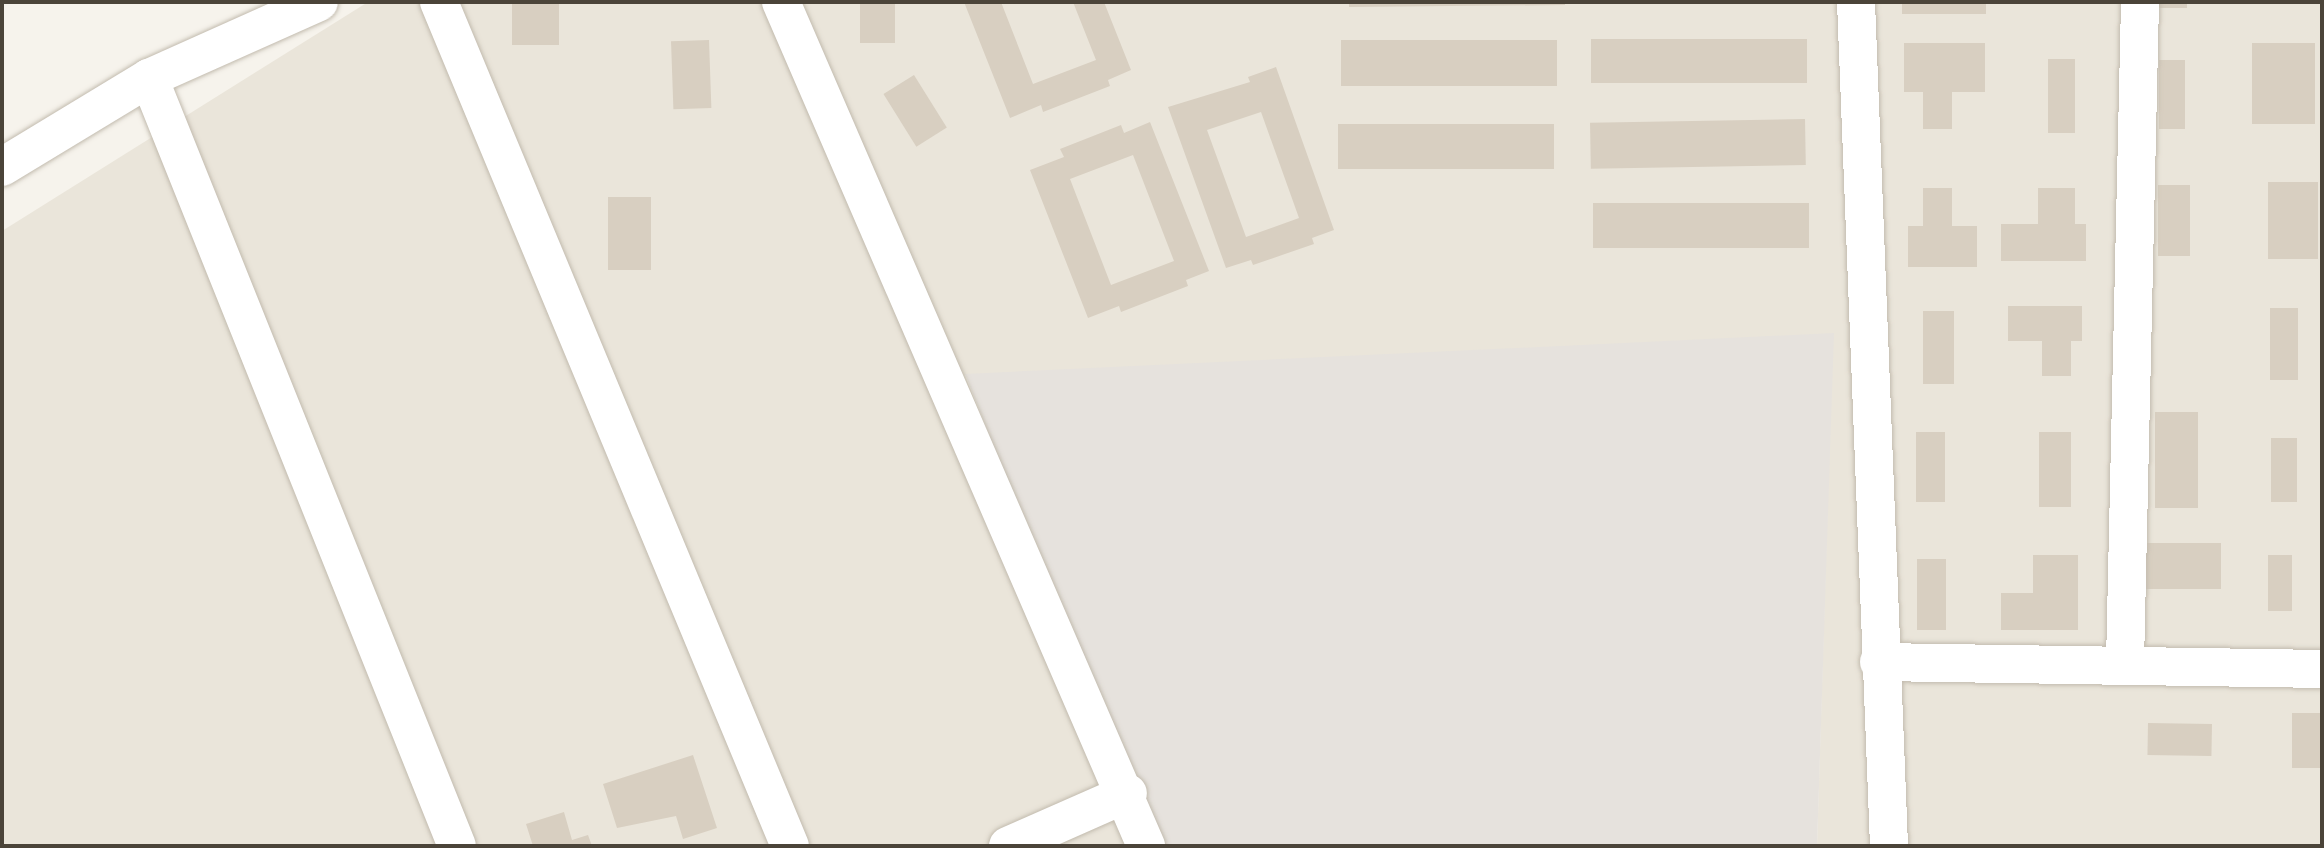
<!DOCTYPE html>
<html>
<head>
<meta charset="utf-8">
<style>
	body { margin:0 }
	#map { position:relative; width:2324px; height:848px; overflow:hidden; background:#f6f3ec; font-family:"Fira Sans",sans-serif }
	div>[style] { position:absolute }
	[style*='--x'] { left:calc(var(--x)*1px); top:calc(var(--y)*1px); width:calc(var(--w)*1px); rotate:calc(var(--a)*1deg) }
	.residential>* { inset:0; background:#eae5da }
	.industrial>* { inset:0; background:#e6e2dd }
	.building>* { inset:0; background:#d8cfc1; transform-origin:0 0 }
	.roads { filter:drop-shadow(0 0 2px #c2bbae) drop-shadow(0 0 2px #c2bbae) }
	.minor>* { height:38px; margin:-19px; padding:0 19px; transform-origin:19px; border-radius:19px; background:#fff }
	span { translate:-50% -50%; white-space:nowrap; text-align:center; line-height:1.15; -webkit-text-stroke:7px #fff; paint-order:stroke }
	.frame { position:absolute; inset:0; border:4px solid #4b4439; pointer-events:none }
</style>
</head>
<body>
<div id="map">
	<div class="residential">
		<i style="clip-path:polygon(368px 2px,2322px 2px,2322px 846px,1817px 846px,1833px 334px,965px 375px,1149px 838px,1127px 846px,2px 846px,2px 231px)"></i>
	</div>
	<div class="industrial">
		<i style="clip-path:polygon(1834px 333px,1817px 846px,1127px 846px,1148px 837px,965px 374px)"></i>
	</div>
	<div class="building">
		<i style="left:512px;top:2px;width:47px;height:43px"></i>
		<i style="left:860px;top:2px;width:35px;height:41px"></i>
		<i style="clip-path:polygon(964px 2px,1001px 2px,1033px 84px,1096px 60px,1073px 2px,1104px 2px,1131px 70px,1108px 80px,1110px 86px,1043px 112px,1041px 105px,1010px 118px)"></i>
		<i style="clip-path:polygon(1349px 2px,1565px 2px,1565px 5px,1349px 7px)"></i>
		<i style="left:1902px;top:2px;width:84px;height:12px"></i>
		<i style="left:2156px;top:2px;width:31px;height:6px"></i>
		<i style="left:1807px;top:39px;width:44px;height:216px;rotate:90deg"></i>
		<i style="left:709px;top:40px;width:68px;height:38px;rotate:88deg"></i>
		<i style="left:1557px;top:40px;width:46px;height:216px;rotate:90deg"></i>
		<i style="clip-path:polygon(1904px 43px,1985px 43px,1985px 92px,1952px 92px,1952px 129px,1923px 129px,1923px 92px,1904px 92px)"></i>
		<i style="left:2252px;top:43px;width:63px;height:81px"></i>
		<i style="left:2048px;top:59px;width:27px;height:74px"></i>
		<i style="left:2159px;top:60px;width:26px;height:69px"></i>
		<i style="clip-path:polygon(evenodd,1276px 67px,1334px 230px,1312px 238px,1314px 244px,1253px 265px,1251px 260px,1226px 268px,1168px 107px,1250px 82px,1248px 77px,1276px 67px,1261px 112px,1299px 218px,1246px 237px,1207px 130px,1261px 112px)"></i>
		<i style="left:914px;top:75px;width:62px;height:36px;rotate:58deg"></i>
		<i style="left:1805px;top:119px;width:46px;height:215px;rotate:89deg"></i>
		<i style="clip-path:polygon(evenodd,1150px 122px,1209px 271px,1186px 280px,1188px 286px,1121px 312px,1119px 306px,1088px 318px,1030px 170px,1064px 157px,1060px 149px,1121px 125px,1124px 133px,1150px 122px,1133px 155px,1174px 261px,1111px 285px,1070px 179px,1133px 155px)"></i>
		<i style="left:1554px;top:124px;width:45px;height:216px;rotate:90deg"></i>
		<i style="left:2268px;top:182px;width:50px;height:77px"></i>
		<i style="left:2158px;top:185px;width:32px;height:71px"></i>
		<i style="clip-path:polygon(1923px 188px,1952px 188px,1952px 226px,1977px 226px,1977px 267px,1908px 267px,1908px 226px,1923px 226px)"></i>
		<i style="clip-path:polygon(2038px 188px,2075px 188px,2075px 224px,2086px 224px,2086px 261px,2001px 261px,2001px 224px,2038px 224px)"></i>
		<i style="left:608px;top:197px;width:43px;height:73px"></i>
		<i style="left:1809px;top:203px;width:45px;height:216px;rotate:90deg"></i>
		<i style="clip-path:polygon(2008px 306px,2082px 306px,2082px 341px,2071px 341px,2071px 376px,2042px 376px,2042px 341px,2008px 341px)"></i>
		<i style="left:2270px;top:308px;width:28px;height:72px"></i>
		<i style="left:1923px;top:311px;width:31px;height:73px"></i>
		<i style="left:2155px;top:412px;width:43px;height:96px"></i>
		<i style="left:1916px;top:432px;width:29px;height:70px"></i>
		<i style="left:2039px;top:432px;width:32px;height:75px"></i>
		<i style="left:2271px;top:438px;width:26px;height:64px"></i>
		<i style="left:2140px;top:543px;width:81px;height:46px"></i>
		<i style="clip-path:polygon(2033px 555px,2078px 555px,2078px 630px,2001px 630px,2001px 593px,2033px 593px)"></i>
		<i style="left:2268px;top:555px;width:24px;height:56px"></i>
		<i style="left:1917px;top:559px;width:29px;height:71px"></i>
		<i style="left:2292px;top:713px;width:30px;height:55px"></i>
		<i style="left:2148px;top:723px;width:64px;height:32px;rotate:1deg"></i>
		<i style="clip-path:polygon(693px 755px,717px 828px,683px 839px,676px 816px,617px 828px,603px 784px)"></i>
		<i style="clip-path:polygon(564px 812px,572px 840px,588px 835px,592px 846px,533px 846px,526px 824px)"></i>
	</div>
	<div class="roads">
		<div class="minor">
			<i style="--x:439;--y:2;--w:914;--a:67.42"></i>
			<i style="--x:781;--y:2;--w:920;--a:66.61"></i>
			<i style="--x:1856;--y:2;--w:845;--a:87.76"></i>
			<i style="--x:149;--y:78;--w:827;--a:68.15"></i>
			<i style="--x:2;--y:167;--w:172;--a:-31.2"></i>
			<i style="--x:149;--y:78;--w:186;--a:-24.1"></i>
			<i style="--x:1879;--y:662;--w:443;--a:0.9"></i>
			<i style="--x:2125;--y:663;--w:661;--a:-88.7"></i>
			<i style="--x:1008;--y:846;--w:131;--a:-23.8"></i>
		</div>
	</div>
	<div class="frame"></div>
</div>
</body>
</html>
